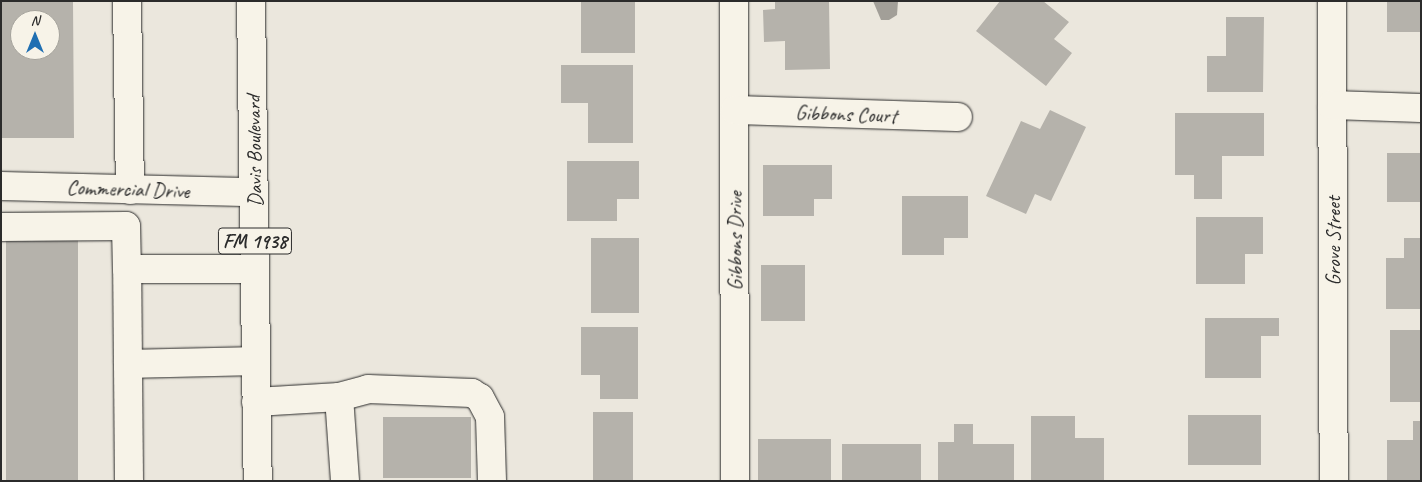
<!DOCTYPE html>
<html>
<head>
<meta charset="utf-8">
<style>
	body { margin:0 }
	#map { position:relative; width:1422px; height:482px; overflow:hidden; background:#ebe7dd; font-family:Caveat,sans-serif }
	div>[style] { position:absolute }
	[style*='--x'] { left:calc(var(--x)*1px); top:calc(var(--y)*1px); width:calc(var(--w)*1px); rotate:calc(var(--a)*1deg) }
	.water>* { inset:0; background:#a29f98 }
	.building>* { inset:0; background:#b5b2ab; transform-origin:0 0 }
	.roads { filter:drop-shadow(0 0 1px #2b2b2b) drop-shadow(0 0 1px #2b2b2b) }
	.minor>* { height:28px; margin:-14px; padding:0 14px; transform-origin:14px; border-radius:14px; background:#f7f3e8 }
	.major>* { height:28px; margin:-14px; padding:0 14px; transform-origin:14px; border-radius:14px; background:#f7f3e8 }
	span { translate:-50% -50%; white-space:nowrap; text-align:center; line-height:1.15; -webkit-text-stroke:4.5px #f7f3e8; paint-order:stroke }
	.shield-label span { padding:1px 4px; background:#f7f3e8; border:1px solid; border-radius:4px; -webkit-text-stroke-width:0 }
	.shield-label { font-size:20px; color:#2b2b2b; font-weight:700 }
	.street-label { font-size:21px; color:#2b2b2b }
	.frame { position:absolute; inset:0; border:2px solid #2b2b2b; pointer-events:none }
	.north { position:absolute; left:10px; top:10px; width:50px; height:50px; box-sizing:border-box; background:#f7f3e8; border:1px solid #a5a39c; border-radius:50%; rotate:0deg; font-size:14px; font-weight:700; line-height:20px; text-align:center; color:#2b2b2b }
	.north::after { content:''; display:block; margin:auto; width:18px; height:22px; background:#1f6fb2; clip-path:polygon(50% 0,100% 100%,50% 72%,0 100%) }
</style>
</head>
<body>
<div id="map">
	<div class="water">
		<i style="clip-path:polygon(898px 1px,897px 15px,889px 20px,881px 20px,873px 1px)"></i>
	</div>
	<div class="building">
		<i style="clip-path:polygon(evenodd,1px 1px,73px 1px,74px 138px,1px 138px,1px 1px,20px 20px,50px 20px,50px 50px,20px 50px,20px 20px)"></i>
		<i style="left:581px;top:1px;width:54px;height:52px"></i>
		<i style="clip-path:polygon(775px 1px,829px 1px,830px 69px,785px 70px,785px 41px,764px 42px,763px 10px,775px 9px)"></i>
		<i style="clip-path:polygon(1000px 1px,1043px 1px,1069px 22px,1054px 39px,1072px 53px,1046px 86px,976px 31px)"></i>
		<i style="left:1387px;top:1px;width:34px;height:31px"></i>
		<i style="clip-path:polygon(1226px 17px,1264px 17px,1263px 92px,1207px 92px,1207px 56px,1226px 56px)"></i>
		<i style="clip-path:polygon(561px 65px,633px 65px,633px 143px,588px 143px,588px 103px,561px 103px)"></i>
		<i style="clip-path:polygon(1050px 110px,1086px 127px,1051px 201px,1035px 194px,1026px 214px,986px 196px,1021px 121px,1040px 129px)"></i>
		<i style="clip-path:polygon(1175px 113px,1264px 113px,1264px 156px,1222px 156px,1222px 199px,1194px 199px,1194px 175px,1175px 175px)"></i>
		<i style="left:1387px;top:153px;width:34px;height:49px"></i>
		<i style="clip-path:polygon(567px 161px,639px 161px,639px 199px,617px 199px,617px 221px,567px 221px)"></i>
		<i style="clip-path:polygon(763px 165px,832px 165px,832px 199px,814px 199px,814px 216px,763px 216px)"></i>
		<i style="clip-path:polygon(902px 196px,968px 196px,968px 238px,944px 238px,944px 255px,902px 255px)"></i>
		<i style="clip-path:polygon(1196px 217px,1263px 217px,1263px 254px,1245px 254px,1245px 284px,1196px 284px)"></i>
		<i style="left:78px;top:237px;width:244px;height:72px;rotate:90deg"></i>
		<i style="left:591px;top:238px;width:48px;height:75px"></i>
		<i style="clip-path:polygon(1404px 238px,1421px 238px,1421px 309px,1386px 309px,1386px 258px,1404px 258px)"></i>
		<i style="left:761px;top:265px;width:44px;height:56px"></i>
		<i style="clip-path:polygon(1205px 318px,1279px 318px,1279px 336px,1261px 336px,1261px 378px,1205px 378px)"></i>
		<i style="clip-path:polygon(581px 327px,638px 327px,638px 399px,600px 399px,600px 375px,581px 375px)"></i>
		<i style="left:1390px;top:330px;width:31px;height:72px"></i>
		<i style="left:593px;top:412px;width:40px;height:69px"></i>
		<i style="left:1188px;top:415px;width:73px;height:50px"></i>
		<i style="clip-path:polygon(1031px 416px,1075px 416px,1075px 438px,1104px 438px,1104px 481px,1031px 481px)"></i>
		<i style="left:383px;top:417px;width:88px;height:61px"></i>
		<i style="clip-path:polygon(1413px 421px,1421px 421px,1421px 481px,1387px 481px,1387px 440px,1413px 440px)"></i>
		<i style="clip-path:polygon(954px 424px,973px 424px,973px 444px,1014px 444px,1014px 481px,938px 481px,938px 442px,954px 442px)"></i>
		<i style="left:758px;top:439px;width:73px;height:42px"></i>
		<i style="left:842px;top:444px;width:79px;height:37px"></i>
	</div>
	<div class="roads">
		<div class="minor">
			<i style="--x:127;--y:1;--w:189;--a:89.1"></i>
			<i style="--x:734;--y:1;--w:480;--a:89.9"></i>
			<i style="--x:1332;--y:1;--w:480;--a:89.8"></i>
			<i style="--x:1332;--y:105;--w:89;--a:1.9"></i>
			<i style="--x:735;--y:110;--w:223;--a:1.8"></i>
			<i style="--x:1;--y:186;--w:253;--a:1.4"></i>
			<i style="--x:1;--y:227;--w:125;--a:-0.5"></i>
			<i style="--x:126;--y:226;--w:43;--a:88.7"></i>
			<i style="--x:128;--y:364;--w:128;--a:-1.3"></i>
			<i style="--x:339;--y:397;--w:84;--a:85.9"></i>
			<i style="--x:256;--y:402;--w:83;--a:-3.4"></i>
			<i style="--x:339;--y:397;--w:30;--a:-15"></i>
			<i style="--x:368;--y:389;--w:104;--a:2.2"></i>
			<i style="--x:472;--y:393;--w:9;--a:32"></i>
			<i style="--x:480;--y:398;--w:21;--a:62"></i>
			<i style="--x:490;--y:417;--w:64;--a:88.2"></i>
			<i style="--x:129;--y:481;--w:212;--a:-90.5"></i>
			<i style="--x:127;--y:269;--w:128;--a:0"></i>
		</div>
		<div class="major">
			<i style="--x:251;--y:1;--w:480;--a:89.2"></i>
		</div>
	</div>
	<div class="shield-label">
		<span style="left:255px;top:241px">FM 1938</span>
	</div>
	<div class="street-label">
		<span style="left:846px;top:114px;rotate:2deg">Gibbons Court</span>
		<span style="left:254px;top:151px;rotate:-91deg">Davis Boulevard</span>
		<span style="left:128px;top:189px;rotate:2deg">Commercial Drive</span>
		<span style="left:735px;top:241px;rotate:-90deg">Gibbons Drive</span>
		<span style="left:1333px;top:241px;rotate:-90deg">Grove Street</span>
	</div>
	<div class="frame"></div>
	<div class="north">N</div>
</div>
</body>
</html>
